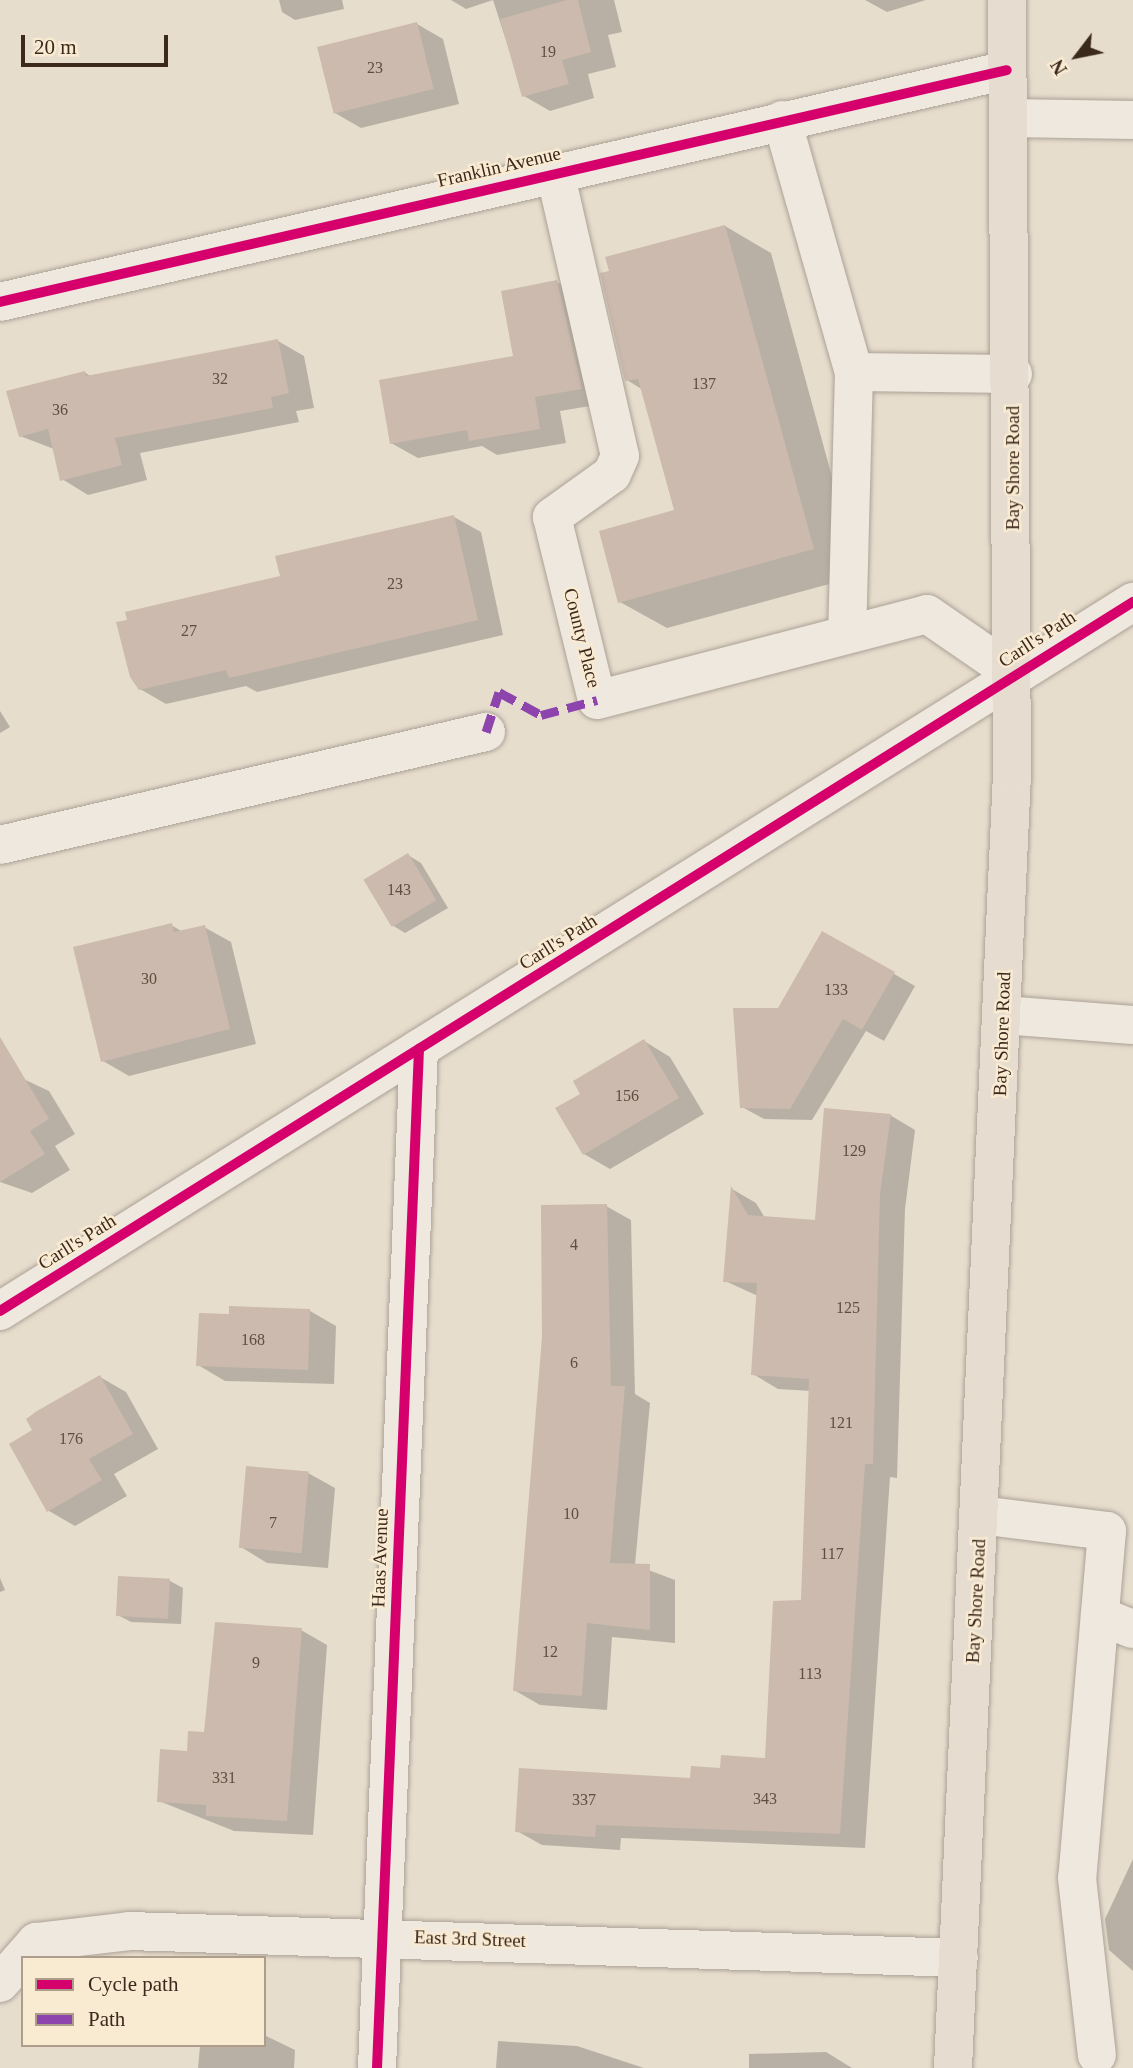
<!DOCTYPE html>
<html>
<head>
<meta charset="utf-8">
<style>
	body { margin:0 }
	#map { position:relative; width:1133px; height:2068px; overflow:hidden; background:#e7ddcd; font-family:Georgia,serif }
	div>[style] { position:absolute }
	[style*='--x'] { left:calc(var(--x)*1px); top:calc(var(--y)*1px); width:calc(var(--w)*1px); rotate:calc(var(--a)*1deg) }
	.shadow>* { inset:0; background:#0003 }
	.building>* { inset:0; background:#cbbaad; transform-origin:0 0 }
	.roads { filter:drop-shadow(0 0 2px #aca296) drop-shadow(0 0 2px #aca296) }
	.minor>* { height:38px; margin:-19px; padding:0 19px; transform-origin:19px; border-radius:19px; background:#efe8df }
	.major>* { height:38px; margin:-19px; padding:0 19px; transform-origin:19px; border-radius:19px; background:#e6ddd0 }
	.quiet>* { height:9px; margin-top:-4.5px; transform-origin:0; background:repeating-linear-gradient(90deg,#8e44ad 0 18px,transparent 0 27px) }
	.cycleway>* { height:10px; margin:-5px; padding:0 5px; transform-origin:5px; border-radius:5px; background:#d6006c }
	span { translate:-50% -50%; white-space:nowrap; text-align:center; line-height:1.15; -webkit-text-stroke:5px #f9ead2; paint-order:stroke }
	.number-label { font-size:16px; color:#604d41 }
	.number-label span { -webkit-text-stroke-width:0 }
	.street-label { font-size:19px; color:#3c291d }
	.legend { position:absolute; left:21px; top:1956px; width:245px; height:91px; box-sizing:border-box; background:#f9ead2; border:2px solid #ad9d8a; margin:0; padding:9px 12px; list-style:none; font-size:21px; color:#3c291d }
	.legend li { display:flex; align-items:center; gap:14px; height:35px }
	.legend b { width:35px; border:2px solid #ad9d8a }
	.north { position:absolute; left:1042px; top:21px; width:70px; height:70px; -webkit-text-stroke:5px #f9ead2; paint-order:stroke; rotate:238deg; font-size:19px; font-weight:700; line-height:28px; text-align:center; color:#3c291d }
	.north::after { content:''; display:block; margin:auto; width:24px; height:32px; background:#3c291d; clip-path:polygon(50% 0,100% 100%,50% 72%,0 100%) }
	.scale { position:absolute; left:21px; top:35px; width:147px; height:32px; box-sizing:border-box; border:4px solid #3c291d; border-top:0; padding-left:9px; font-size:21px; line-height:24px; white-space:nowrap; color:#3c291d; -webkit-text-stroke:5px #f9ead2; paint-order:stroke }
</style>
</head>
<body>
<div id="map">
	<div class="shadow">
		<i style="clip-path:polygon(279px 0,342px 0,344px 9px,295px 20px,282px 12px)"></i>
		<i style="clip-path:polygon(451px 0,493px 0,466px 9px)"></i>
		<i style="clip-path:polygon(493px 0,614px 0,622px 32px,608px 35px,616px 67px,588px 74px,594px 98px,550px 111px,524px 96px)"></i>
		<i style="clip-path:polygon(865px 0,926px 0,887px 12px)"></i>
		<i style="clip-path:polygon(417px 24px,443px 39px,459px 104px,361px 128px,335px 113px)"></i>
		<i style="clip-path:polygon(725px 226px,771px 253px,859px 576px,667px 628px,620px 602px,676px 512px,643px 390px,627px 380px)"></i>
		<i style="clip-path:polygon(557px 282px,583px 298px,608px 403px,560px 411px,566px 443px,497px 455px,482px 446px,418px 458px,391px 443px,515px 357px)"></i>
		<i style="clip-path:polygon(278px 341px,304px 356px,314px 408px,296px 411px,299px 422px,140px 453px,147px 480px,88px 495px,62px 479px,54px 449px,20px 436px,84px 372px,92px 377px)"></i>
		<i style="clip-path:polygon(454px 517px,481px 532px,503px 635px,257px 692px,246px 686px,166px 704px,140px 689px,282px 577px)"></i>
		<i style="clip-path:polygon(0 711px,10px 727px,0 733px)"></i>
		<i style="clip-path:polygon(408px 855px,421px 863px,448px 908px,405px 933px,392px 925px)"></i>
		<i style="clip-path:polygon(171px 925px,183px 932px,204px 927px,231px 942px,256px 1044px,129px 1076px,103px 1061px)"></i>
		<i style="clip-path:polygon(823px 933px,915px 986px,884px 1041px,866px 1031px,812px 1120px,764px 1119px,742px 1107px,779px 1009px)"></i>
		<i style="clip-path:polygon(644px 1041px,670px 1057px,704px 1114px,610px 1169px,584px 1154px,582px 1094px)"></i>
		<i style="clip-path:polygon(0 1068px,49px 1091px,75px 1134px,55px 1146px,70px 1170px,32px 1193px,0 1182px)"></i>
		<i style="clip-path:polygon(890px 1115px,915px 1130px,905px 1209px,897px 1478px,890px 1477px,865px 1848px,621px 1838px,620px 1850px,542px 1845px,517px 1831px,767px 1760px,803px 1602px,811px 1391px,778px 1389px,753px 1374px,758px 1296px,725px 1281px,732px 1189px,756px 1203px,765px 1218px,817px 1221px)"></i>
		<i style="clip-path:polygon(606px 1206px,631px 1220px,635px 1394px,650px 1403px,635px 1565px,675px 1580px,675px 1643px,612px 1637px,607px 1710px,540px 1705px,514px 1690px)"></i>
		<i style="clip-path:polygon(310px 1311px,336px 1326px,334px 1384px,225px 1381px,198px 1365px,231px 1316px)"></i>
		<i style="clip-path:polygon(100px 1377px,126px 1392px,158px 1449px,114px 1474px,127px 1496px,75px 1526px,49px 1511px)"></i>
		<i style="clip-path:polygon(308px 1473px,335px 1488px,328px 1568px,267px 1563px,241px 1547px)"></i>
		<i style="clip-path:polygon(0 1578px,5px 1590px,0 1592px)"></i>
		<i style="clip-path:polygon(170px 1581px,183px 1588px,181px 1624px,131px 1622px,118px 1615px)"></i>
		<i style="clip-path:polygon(301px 1630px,327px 1645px,313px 1835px,234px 1831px,159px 1801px,189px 1753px)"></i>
		<i style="clip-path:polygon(1133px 1859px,1133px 1971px,1109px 1950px,1105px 1919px)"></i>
		<i style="clip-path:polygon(264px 2035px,295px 2050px,294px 2068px,198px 2068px,200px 2046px,264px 2045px)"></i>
		<i style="clip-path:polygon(498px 2041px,577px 2046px,644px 2068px,496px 2068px)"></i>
		<i style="clip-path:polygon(826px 2052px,852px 2068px,749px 2068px,749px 2054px)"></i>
	</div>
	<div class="building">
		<i style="clip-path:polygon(567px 0,578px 0,591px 52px,562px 60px,569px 84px,522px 97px,500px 19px)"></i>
		<i style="left:417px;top:22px;width:69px;height:103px;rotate:76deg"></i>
		<i style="clip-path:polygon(725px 225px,814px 549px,618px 603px,599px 531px,674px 510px,638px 379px,625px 381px,600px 273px,609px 271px,605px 257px)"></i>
		<i style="clip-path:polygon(557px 280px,582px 389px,535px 397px,540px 429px,469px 441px,467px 430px,390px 444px,379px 380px,513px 356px,501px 291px)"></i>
		<i style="clip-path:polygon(278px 339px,289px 393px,271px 397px,273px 408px,115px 438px,122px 465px,60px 481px,48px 429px,19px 437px,6px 391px,85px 371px,86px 376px)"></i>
		<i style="clip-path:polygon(454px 515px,478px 620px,229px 678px,226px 670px,139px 690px,130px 677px,116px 622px,127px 620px,125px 612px,280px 576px,275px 556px)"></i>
		<i style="left:408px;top:853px;width:55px;height:52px;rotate:59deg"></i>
		<i style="clip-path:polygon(172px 923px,174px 932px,205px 925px,230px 1029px,101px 1062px,73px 947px)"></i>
		<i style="clip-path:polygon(822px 931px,895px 972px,862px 1030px,843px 1019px,790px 1109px,740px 1108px,733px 1008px,778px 1008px)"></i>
		<i style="clip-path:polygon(0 1037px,49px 1119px,30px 1131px,45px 1154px,0 1182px)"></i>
		<i style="clip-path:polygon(644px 1039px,679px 1098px,583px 1155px,555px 1108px,580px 1094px,573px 1081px)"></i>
		<i style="clip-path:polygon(824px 1108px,891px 1114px,880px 1194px,873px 1464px,865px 1464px,840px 1834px,596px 1825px,595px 1837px,515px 1832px,519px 1768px,690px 1778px,691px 1766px,720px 1768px,721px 1755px,765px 1758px,773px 1601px,801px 1600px,809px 1379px,751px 1375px,757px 1283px,723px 1282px,731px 1186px,748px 1215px,815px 1220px)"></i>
		<i style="clip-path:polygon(607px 1204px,611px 1386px,625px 1386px,610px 1563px,650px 1564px,650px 1630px,587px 1623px,582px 1696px,513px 1691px,542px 1337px,541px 1205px)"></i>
		<i style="clip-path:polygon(229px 1306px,310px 1309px,308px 1370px,196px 1366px,199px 1313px,229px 1314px)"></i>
		<i style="clip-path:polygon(100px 1375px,133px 1434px,89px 1459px,102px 1480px,47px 1512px,9px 1444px,32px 1430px,26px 1419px,37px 1411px)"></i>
		<i style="left:246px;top:1466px;width:63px;height:82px;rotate:5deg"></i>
		<i style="left:118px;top:1576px;width:52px;height:40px;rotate:3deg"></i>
		<i style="clip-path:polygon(215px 1622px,302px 1628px,287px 1821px,206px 1816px,206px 1805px,157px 1802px,160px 1749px,187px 1751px,188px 1731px,204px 1732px)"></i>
	</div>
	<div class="roads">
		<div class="minor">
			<i style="--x:1009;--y:118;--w:124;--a:0.9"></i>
			<i style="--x:782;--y:120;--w:262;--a:74.1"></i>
			<i style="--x:854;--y:372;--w:259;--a:91.5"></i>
			<i style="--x:555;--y:172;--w:291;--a:77.1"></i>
			<i style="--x:620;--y:456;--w:20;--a:114"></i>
			<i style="--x:612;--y:474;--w:74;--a:144.4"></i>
			<i style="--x:552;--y:517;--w:188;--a:76.2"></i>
			<i style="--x:597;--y:700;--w:341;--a:-14.6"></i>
			<i style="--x:927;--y:614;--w:106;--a:34.6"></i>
			<i style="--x:0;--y:302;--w:1033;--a:-12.97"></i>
			<i style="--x:854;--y:372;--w:159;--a:0.7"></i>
			<i style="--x:0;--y:845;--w:499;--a:-13.1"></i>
			<i style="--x:1003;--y:1015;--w:130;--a:4.4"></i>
			<i style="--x:0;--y:1311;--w:1337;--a:-32.04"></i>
			<i style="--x:980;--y:1515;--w:128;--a:7.2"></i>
			<i style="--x:1107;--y:1531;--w:348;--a:94.9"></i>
			<i style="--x:1077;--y:1878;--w:178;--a:83.6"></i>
			<i style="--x:1100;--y:1616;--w:35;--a:22"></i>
			<i style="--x:0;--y:1983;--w:55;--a:-48.7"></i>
			<i style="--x:36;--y:1942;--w:94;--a:-6.7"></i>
			<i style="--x:129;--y:1931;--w:830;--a:1.86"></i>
			<i style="--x:377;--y:2068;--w:1020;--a:-87.64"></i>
		</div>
		<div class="major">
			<i style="--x:953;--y:2068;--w:1296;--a:-87.39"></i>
			<i style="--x:1012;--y:773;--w:773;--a:-90.37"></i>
		</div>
	</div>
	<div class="quiet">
		<i style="--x:486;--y:732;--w:42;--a:-72"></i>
		<i style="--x:499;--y:692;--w:48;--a:28.7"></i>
		<i style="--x:541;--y:715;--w:58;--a:-15"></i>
	</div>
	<div class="cycleway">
		<i style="--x:0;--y:302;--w:1033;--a:-12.97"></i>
		<i style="--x:0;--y:1311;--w:1337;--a:-32.04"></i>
		<i style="--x:377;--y:2068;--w:1020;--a:-87.64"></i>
	</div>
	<div class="number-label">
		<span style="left:548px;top:52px">19</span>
		<span style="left:375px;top:68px">23</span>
		<span style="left:220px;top:379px">32</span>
		<span style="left:704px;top:384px">137</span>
		<span style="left:60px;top:410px">36</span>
		<span style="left:395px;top:584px">23</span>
		<span style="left:189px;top:631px">27</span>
		<span style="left:399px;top:890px">143</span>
		<span style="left:149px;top:979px">30</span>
		<span style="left:836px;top:990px">133</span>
		<span style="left:627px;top:1096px">156</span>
		<span style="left:854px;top:1151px">129</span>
		<span style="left:574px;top:1245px">4</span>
		<span style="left:848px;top:1308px">125</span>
		<span style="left:253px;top:1340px">168</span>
		<span style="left:574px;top:1363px">6</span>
		<span style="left:841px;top:1423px">121</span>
		<span style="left:71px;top:1439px">176</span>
		<span style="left:571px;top:1514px">10</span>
		<span style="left:273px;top:1523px">7</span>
		<span style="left:832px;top:1554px">117</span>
		<span style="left:550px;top:1652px">12</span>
		<span style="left:256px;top:1663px">9</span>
		<span style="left:810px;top:1674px">113</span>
		<span style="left:224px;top:1778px">331</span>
		<span style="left:765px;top:1799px">343</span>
		<span style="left:584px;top:1800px">337</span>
	</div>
	<div class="street-label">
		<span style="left:499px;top:167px;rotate:-13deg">Franklin Avenue</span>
		<span style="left:1013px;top:468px;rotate:-90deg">Bay Shore Road</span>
		<span style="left:582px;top:638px;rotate:76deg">County Place</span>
		<span style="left:1037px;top:639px;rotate:-33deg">Carll's Path</span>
		<span style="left:558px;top:942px;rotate:-32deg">Carll's Path</span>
		<span style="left:1002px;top:1034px;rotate:-88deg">Bay Shore Road</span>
		<span style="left:77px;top:1242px;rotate:-32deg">Carll's Path</span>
		<span style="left:380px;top:1558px;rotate:-88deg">Haas Avenue</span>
		<span style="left:976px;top:1601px;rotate:-87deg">Bay Shore Road</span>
		<span style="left:470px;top:1939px;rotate:2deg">East 3rd Street</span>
	</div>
	<ul class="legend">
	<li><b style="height:9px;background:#d6006c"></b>Cycle path</li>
	<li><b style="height:9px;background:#8e44ad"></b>Path</li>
	</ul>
	<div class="north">N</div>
	<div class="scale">20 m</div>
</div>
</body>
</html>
